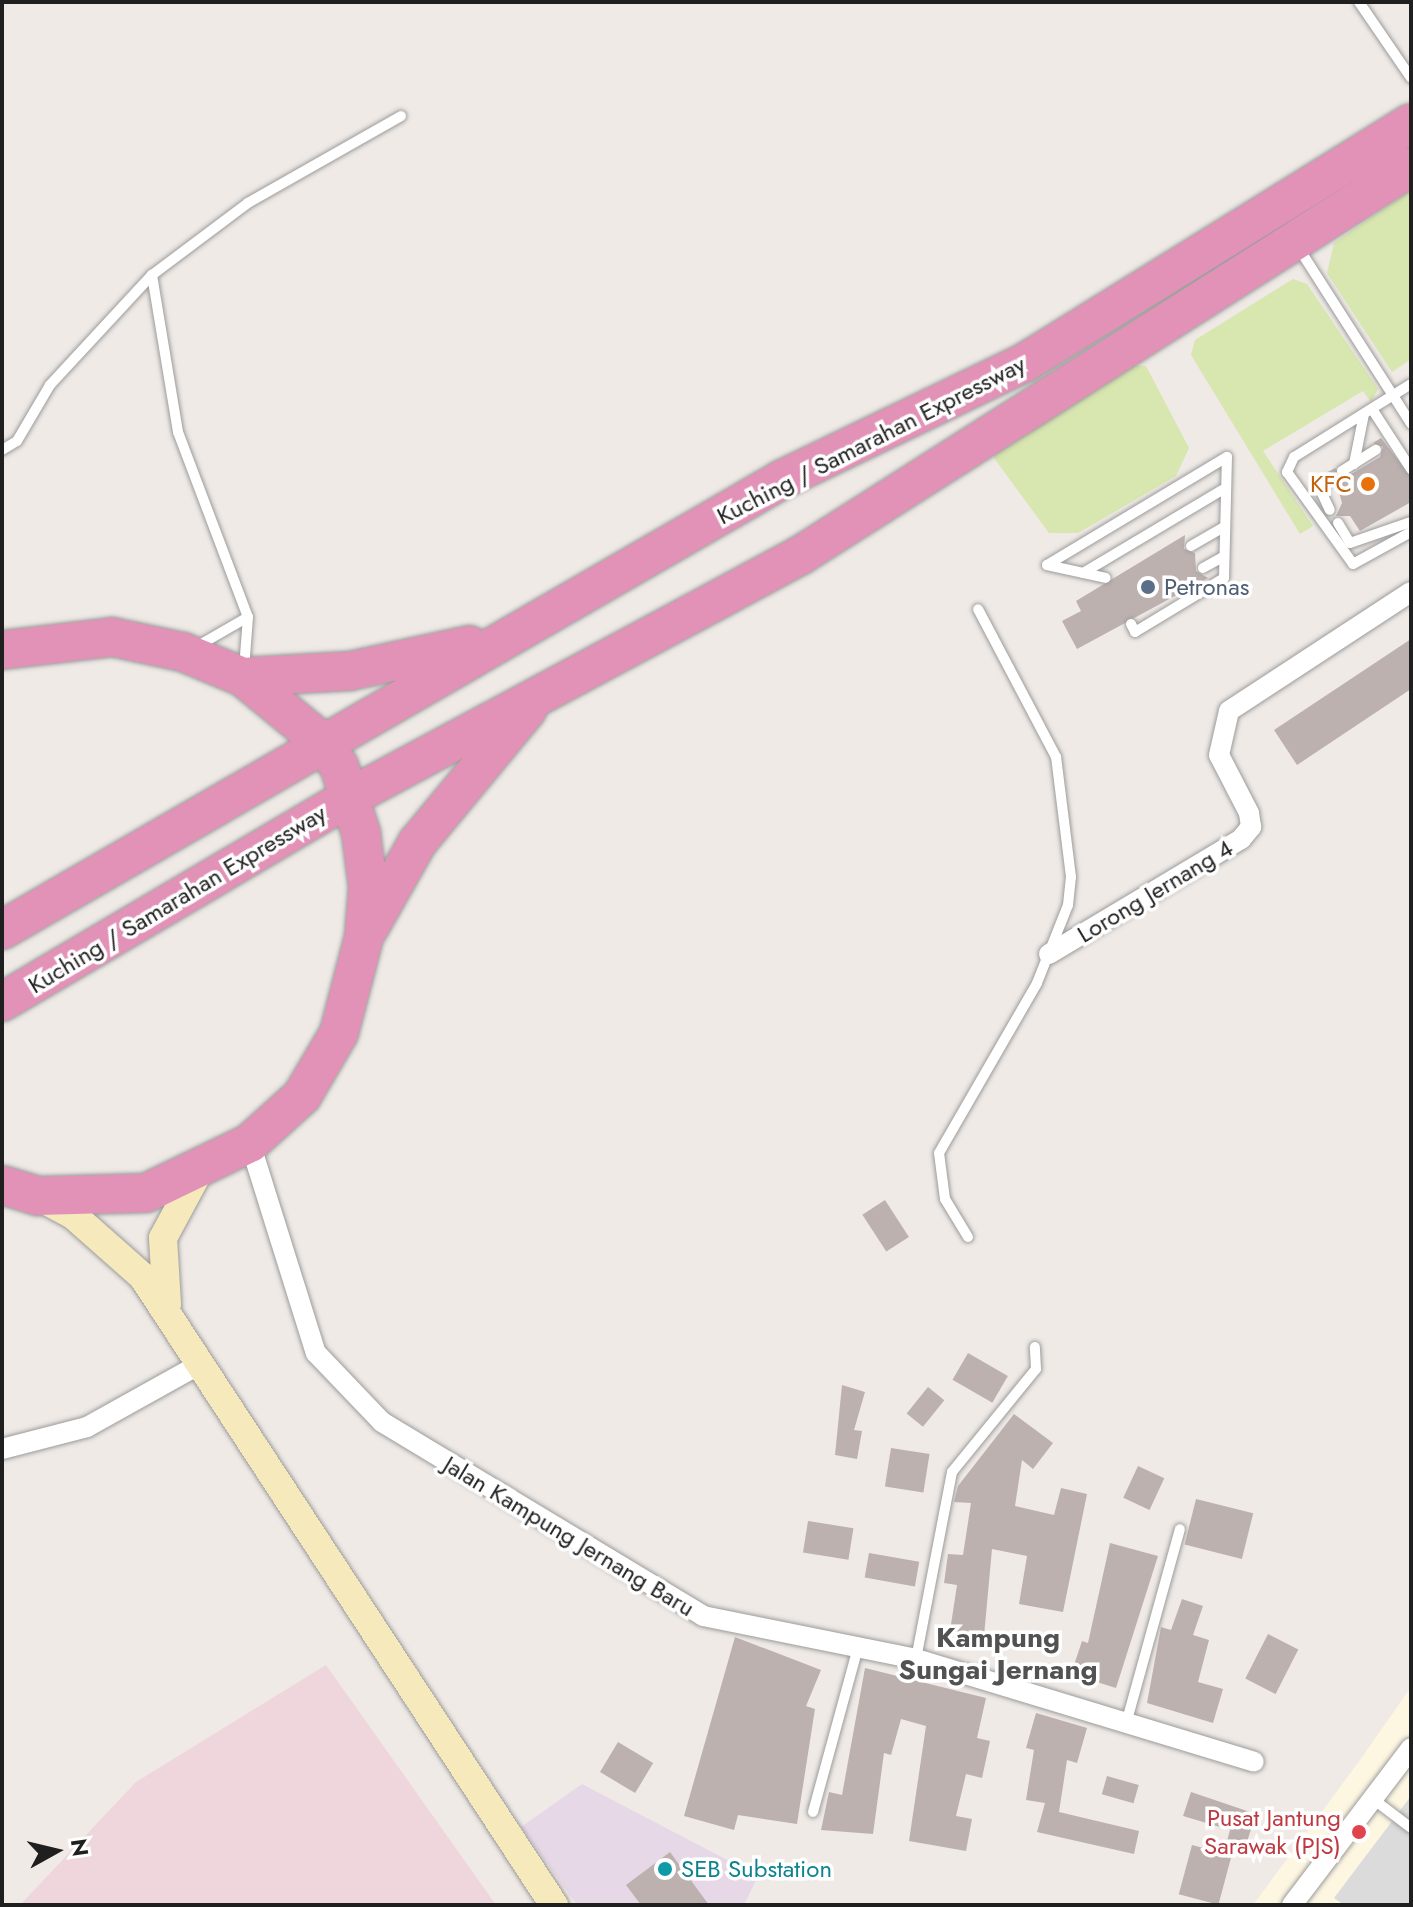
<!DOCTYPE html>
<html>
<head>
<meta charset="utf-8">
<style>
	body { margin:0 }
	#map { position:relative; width:1413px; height:1907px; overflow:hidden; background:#efeae6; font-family:Jost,sans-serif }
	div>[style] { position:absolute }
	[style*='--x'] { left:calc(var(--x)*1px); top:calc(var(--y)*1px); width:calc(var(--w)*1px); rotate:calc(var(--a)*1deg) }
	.commercial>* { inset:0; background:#efd6dc }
	.industrial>* { inset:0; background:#e7d8e8 }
	.education>* { inset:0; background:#fdf6e1 }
	.grass>* { inset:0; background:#d8e6af }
	.parking>* { inset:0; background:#dbdbdb }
	.building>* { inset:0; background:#bcb1af; transform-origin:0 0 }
	.roads { filter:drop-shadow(0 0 2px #9c9c9c) drop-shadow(0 0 2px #9c9c9c) }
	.lane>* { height:10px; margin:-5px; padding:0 5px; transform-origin:5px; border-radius:5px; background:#fff }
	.street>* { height:20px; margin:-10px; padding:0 10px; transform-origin:10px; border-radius:10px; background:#fff }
	.secondary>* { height:28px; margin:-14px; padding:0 14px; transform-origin:14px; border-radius:14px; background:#f6eabd }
	.highway>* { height:38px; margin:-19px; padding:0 19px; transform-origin:19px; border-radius:19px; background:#e292b6 }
	.dots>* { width:22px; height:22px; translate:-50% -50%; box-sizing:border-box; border:4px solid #fff; border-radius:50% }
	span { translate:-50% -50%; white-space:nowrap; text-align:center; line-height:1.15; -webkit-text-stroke:7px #fff; paint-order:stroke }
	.street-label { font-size:24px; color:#1f1f1f }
	.food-label { font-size:24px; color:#c56008 }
	.right { translate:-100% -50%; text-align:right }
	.service-label { font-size:24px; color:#4e5e75 }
	.left { translate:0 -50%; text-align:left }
	.health-label { font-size:24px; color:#be3a42 }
	.culture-label { font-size:24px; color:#0d838f }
	.quarter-label { font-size:28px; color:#525252; font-weight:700 }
	.frame { position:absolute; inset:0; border:4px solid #1f1f1f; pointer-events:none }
	.north { position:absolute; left:16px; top:1811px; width:80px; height:80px; -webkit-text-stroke:6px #fff; paint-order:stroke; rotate:82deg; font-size:22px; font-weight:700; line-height:32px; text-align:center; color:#1f1f1f }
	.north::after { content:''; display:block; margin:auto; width:28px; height:36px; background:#1f1f1f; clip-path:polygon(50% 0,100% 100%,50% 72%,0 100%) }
</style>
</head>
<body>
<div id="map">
	<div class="commercial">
		<i style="clip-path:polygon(326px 1665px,496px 1905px,20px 1905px,136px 1782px)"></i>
	</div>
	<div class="industrial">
		<i style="clip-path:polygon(582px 1784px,758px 1876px,744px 1905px,577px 1905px,521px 1827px)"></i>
	</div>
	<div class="education">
		<i style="clip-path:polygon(1411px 1687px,1411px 1905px,1253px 1905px,1360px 1760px)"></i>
	</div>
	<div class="grass">
		<i style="clip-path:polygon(1411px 190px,1411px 359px,1392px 372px,1327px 273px,1334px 243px)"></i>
		<i style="clip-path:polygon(1293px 279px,1307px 284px,1378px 389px,1371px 402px,1363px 391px,1263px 451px,1313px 526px,1300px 534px,1191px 355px,1195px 340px)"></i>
		<i style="clip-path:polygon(1124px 364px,1146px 366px,1189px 448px,1176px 476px,1078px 533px,1049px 533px,994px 458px,997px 443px)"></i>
	</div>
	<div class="parking">
		<i style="clip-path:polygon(1411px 1796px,1411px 1905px,1344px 1905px,1334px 1898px)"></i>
	</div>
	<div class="building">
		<i style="clip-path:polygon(1381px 438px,1411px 477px,1411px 502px,1360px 531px,1350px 516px,1336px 516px,1342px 503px,1335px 478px,1326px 473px,1335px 468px,1343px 479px,1380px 457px,1383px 447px,1373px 443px)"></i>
		<i style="clip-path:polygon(1185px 535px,1184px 549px,1195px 553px,1196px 571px,1208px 578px,1077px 649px,1062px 621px,1081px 611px,1076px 601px)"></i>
		<i style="clip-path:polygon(1411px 639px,1411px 689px,1297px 765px,1274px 730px)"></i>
		<i style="left:885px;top:1200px;width:44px;height:27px;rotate:57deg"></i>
		<i style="left:968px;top:1353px;width:46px;height:31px;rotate:30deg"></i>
		<i style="clip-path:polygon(842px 1385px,865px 1392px,854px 1430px,862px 1431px,857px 1459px,835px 1455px)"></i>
		<i style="left:928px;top:1387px;width:21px;height:34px;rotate:39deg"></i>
		<i style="clip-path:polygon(1014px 1414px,1053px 1443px,1033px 1469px,1022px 1460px,1015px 1506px,1054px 1515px,1061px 1488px,1087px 1494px,1063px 1612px,1019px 1604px,1027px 1556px,992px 1549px,984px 1636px,950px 1631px,957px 1585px,944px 1583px,948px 1554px,963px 1555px,971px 1503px,954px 1502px,958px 1486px)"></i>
		<i style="left:891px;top:1448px;width:39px;height:39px;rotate:9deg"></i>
		<i style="left:1138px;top:1466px;width:29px;height:35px;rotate:25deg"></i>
		<i style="left:1196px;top:1499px;width:59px;height:47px;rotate:14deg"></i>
		<i style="left:808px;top:1521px;width:46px;height:32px;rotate:9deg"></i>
		<i style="clip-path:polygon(1110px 1543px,1158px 1556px,1116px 1688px,1071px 1674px,1082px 1641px,1088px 1643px)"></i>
		<i style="left:869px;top:1553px;width:51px;height:25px;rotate:10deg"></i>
		<i style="clip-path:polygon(1182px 1599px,1203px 1606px,1193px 1635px,1209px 1640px,1198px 1682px,1223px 1689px,1213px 1723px,1147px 1703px,1161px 1627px,1171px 1630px)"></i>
		<i style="left:1268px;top:1634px;width:34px;height:50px;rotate:27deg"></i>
		<i style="clip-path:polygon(735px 1637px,821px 1670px,806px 1706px,815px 1709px,797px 1824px,738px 1815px,734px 1830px,684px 1816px)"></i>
		<i style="clip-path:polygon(865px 1668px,986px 1698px,977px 1738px,990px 1741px,982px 1778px,966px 1774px,956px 1816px,972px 1819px,966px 1851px,909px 1841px,926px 1726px,901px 1719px,891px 1755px,884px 1753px,873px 1834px,821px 1830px,829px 1792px,842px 1795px)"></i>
		<i style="clip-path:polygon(1036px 1713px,1087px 1728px,1077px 1763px,1067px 1760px,1059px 1812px,1139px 1831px,1134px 1854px,1037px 1832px,1045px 1803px,1026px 1800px,1034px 1750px,1026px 1748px)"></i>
		<i style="left:618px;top:1742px;width:41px;height:35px;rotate:31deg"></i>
		<i style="left:1107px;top:1776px;width:33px;height:19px;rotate:16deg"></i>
		<i style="clip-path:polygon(1191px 1792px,1256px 1814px,1244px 1851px,1226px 1845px,1230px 1830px,1183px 1816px)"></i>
		<i style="left:1192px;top:1845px;width:41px;height:51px;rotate:15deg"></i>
		<i style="clip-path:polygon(670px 1852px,709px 1905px,641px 1905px,626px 1885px)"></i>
	</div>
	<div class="roads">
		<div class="lane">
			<i style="--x:1359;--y:2;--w:92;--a:55.6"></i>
			<i style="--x:1298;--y:247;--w:210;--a:57.4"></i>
			<i style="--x:152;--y:275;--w:159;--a:80.6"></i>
			<i style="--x:178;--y:432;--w:198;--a:69.3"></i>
			<i style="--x:248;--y:617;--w:52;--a:94.4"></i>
			<i style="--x:1411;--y:384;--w:138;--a:148"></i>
			<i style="--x:1294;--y:457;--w:17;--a:115"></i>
			<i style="--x:1287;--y:472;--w:113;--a:54.3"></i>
			<i style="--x:1353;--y:564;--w:66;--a:-28.9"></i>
			<i style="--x:1372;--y:409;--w:72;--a:57"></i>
			<i style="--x:2;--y:450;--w:17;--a:-31"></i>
			<i style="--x:17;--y:441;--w:65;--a:-59.5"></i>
			<i style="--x:50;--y:385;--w:150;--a:-47.2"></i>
			<i style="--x:152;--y:275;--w:120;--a:-36.9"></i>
			<i style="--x:248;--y:203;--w:176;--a:-29.6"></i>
			<i style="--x:1354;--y:464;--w:51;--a:-78.7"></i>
			<i style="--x:1342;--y:471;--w:40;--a:-32"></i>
			<i style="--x:1328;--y:481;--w:11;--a:135"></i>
			<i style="--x:1320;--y:489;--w:23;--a:65"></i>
			<i style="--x:1338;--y:523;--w:23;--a:59"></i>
			<i style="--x:1350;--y:543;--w:65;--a:-19"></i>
			<i style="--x:1191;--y:546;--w:36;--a:-30"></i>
			<i style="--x:1047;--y:565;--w:210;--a:-31"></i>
			<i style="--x:1047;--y:565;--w:60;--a:12.4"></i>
			<i style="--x:1203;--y:568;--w:23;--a:-29"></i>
			<i style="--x:1083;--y:573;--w:162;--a:-30.8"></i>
			<i style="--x:1131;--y:624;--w:9;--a:63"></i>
			<i style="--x:1135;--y:632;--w:104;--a:-31.2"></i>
			<i style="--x:1224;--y:578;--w:121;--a:-88.6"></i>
			<i style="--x:196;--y:647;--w:60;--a:-30"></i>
			<i style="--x:968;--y:1237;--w:44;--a:-121.2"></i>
			<i style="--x:945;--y:1199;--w:46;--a:-97.4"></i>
			<i style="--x:939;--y:1153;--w:196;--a:-60"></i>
			<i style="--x:1037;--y:983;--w:84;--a:-68.3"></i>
			<i style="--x:1068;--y:905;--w:28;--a:-84"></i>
			<i style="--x:1071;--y:877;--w:121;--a:-97.1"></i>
			<i style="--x:1056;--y:757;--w:167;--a:-117.8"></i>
			<i style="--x:916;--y:1659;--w:190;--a:-79.1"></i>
			<i style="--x:952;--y:1472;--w:133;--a:-50.8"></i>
			<i style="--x:1036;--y:1369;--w:22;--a:-93"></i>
			<i style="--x:1127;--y:1720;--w:198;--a:-74.5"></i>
			<i style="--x:1373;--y:1799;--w:48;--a:37.3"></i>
			<i style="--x:813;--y:1812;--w:171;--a:-74.7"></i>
		</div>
		<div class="street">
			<i style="--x:1049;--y:954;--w:224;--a:-30.9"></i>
			<i style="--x:1241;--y:839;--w:16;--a:-50"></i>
			<i style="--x:1251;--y:827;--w:14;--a:-98"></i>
			<i style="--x:1249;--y:813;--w:65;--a:-117.3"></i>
			<i style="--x:1219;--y:755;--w:45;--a:-77.2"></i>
			<i style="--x:1229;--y:711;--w:217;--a:-33.2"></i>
			<i style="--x:250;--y:1143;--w:220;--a:72.6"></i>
			<i style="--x:316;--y:1353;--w:95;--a:46.3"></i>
			<i style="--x:382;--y:1422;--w:375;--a:31.1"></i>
			<i style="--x:703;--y:1616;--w:217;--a:11.4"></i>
			<i style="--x:916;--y:1659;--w:353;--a:16.9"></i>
			<i style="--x:2;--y:1449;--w:88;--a:-14.5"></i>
			<i style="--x:87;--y:1427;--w:132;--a:-29.1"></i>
			<i style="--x:1292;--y:1905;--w:197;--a:-52.8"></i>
		</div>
		<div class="secondary">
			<i style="--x:39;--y:1197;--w:38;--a:28"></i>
			<i style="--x:73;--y:1215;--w:94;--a:41.5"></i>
			<i style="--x:143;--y:1277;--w:751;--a:56.8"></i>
			<i style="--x:167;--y:1304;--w:66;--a:-93.5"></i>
			<i style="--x:163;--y:1238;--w:76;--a:-61.8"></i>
		</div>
		<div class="highway">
			<i style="--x:2;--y:650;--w:111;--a:-6.7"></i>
			<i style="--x:112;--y:637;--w:73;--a:11.9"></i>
			<i style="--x:183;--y:652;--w:65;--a:22.6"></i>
			<i style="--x:243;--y:677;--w:102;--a:39.4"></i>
			<i style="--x:322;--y:742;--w:29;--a:55"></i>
			<i style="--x:339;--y:766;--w:71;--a:71.8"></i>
			<i style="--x:361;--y:833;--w:54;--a:82.6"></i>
			<i style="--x:368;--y:887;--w:50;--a:94.6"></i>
			<i style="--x:364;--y:937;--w:99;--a:104.6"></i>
			<i style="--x:339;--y:1033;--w:73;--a:120.4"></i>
			<i style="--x:302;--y:1096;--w:70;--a:137.9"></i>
			<i style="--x:250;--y:1143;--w:115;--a:154.3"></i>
			<i style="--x:146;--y:1193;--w:108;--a:178.4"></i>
			<i style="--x:38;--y:1196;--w:38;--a:-163"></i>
			<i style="--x:243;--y:677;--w:107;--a:-3.2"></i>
			<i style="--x:350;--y:671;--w:122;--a:-12.3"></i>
			<i style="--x:369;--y:928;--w:98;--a:-60.5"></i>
			<i style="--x:417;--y:843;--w:173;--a:-50.4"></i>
			<i style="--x:2;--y:930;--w:900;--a:-30.01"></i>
			<i style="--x:781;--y:480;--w:270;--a:-25.7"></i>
			<i style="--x:1024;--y:363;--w:455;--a:-31.8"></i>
			<i style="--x:2;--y:1002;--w:406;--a:-30.5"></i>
			<i style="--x:352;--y:796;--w:510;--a:-28.22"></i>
			<i style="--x:801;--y:555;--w:723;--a:-32.46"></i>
		</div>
	</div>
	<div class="dots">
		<i style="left:1368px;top:484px;background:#e8710a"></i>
		<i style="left:1148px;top:587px;background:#5c6f8a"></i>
		<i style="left:1359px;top:1832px;background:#e0444e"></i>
		<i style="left:665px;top:1869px;background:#0f9aa8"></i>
	</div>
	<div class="street-label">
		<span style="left:871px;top:440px;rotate:-27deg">Kuching / Samarahan Expressway</span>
		<span style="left:1155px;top:891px;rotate:-31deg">Lorong Jernang 4</span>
		<span style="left:177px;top:899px;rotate:-31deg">Kuching / Samarahan Expressway</span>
		<span style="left:569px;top:1536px;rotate:31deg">Jalan Kampung Jernang Baru</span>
	</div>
	<div class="food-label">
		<span class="right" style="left:1352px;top:484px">KFC</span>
	</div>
	<div class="service-label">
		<span class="left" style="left:1164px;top:587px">Petronas</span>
	</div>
	<div class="health-label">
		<span class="right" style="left:1341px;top:1832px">Pusat Jantung<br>Sarawak (PJS)</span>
	</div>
	<div class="culture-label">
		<span class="left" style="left:681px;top:1869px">SEB Substation</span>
	</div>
	<div class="quarter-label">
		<span style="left:998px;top:1654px">Kampung<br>Sungai Jernang</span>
	</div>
	<div class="frame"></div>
	<div class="north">N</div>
</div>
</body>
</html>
